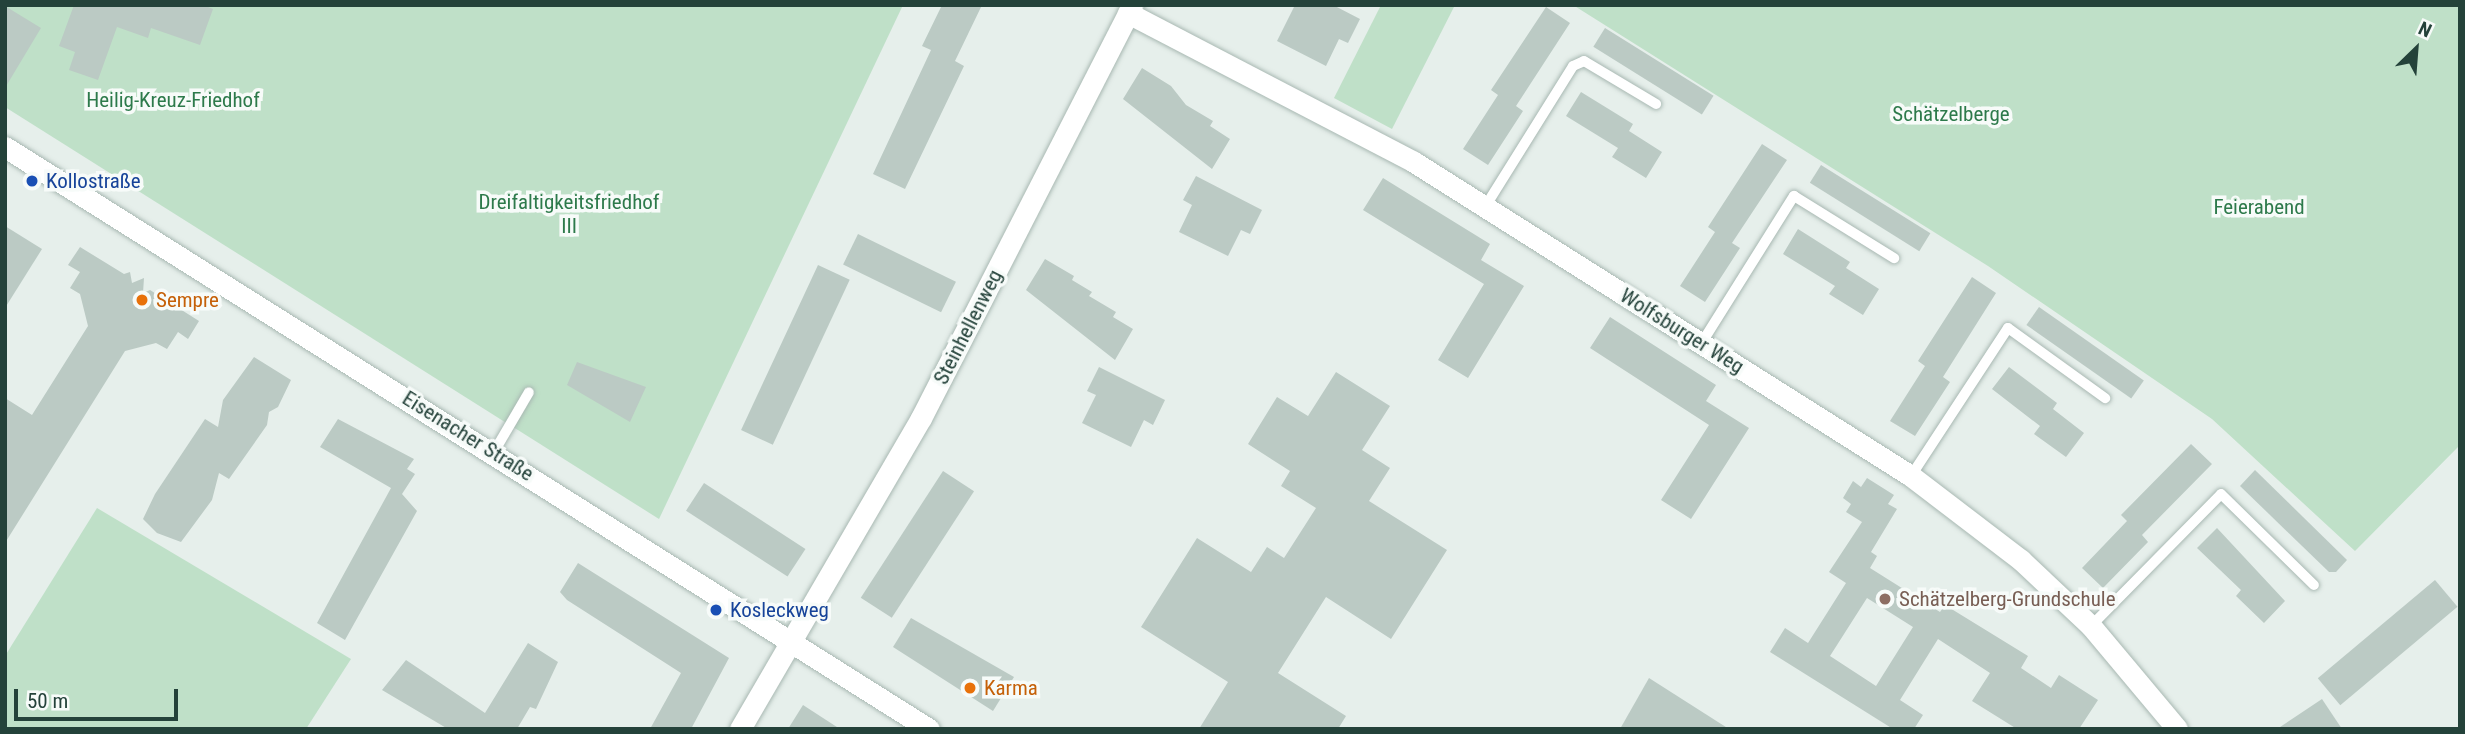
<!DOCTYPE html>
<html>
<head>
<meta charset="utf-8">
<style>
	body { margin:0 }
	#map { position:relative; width:2465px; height:734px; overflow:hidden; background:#e6efeb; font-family:"Roboto Condensed",sans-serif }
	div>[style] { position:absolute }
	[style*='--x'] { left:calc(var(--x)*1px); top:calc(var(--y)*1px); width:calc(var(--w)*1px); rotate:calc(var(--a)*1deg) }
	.green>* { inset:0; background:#bfe0c8 }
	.building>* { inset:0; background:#bbcac4; transform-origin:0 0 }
	.roads { filter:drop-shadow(0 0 2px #a8b8b2) drop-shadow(0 0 2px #a8b8b2) }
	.lane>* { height:10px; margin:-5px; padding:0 5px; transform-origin:5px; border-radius:5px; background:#fff }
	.street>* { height:21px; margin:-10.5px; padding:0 10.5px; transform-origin:10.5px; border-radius:10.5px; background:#fff }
	.secondary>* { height:21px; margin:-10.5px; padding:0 10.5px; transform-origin:10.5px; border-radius:10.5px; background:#fff }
	.dots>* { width:19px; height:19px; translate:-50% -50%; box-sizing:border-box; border:4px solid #f7fbf9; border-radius:50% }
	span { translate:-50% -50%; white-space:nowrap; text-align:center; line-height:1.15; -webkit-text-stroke:7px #f7fbf9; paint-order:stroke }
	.park-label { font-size:21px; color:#2d7a4b }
	.transit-label { font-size:21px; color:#164399 }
	.left { translate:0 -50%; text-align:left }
	.food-label { font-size:21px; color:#c56008 }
	.street-label { font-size:21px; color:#24423a }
	.education-label { font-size:21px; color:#785e54 }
	.frame { position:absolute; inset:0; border:7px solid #24423a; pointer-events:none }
	.north { position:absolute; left:2381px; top:14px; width:70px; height:70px; -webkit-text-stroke:5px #f7fbf9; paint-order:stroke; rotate:25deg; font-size:19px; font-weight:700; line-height:28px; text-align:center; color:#24423a }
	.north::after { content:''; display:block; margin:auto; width:24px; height:32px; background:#24423a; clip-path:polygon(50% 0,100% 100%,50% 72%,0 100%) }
	.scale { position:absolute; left:14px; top:689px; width:164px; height:32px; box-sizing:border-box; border:4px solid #24423a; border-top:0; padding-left:9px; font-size:21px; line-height:24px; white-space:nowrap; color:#24423a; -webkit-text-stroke:5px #f7fbf9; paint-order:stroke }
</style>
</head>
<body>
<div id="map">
	<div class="green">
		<i style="clip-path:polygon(5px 5px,903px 5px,659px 519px,5px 107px)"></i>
		<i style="clip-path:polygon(1381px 5px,1455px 5px,1392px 129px,1334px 98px)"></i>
		<i style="clip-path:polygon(1573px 5px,2460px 5px,2460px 445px,2355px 551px,2212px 419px,1988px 266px)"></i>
		<i style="clip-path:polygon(97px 508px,351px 659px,306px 729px,5px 729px,5px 656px)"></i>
	</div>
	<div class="building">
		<i style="clip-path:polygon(74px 5px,203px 5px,213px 9px,200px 45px,151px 28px,148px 38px,117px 27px,98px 80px,69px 70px,75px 52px,59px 46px)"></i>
		<i style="clip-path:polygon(942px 5px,982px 5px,955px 61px,964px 66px,905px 189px,873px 174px,931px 50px,922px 46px)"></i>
		<i style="clip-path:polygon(1295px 5px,1333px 5px,1360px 19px,1348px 43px,1339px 39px,1326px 66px,1277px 41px)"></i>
		<i style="clip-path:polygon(5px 6px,41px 28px,5px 88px)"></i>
		<i style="clip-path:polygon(1546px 7px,1570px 23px,1516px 106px,1523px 111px,1488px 165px,1463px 149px,1498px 95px,1491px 90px)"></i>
		<i style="left:1605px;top:28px;width:128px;height:22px;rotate:32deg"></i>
		<i style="clip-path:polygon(1142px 68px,1171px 86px,1186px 105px,1213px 121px,1210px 126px,1230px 139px,1212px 169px,1123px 99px)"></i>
		<i style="clip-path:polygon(1581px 92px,1633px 124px,1629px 131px,1662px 152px,1646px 178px,1612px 157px,1618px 148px,1566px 116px)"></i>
		<i style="clip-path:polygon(1762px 144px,1787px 160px,1732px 243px,1740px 248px,1705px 302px,1680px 286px,1715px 232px,1708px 227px)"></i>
		<i style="left:1821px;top:165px;width:129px;height:21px;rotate:32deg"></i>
		<i style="clip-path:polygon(1196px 176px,1262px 210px,1250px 234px,1241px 230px,1228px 256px,1179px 232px,1192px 205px,1183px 200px)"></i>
		<i style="clip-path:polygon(1383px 178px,1490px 244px,1481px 260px,1524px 286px,1468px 378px,1438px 360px,1484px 284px,1363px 210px)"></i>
		<i style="clip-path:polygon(5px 226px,42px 249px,5px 308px)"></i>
		<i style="clip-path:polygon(1798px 229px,1850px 262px,1846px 268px,1879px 289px,1863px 315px,1829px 294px,1835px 286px,1783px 254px)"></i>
		<i style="left:858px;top:234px;width:109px;height:34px;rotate:26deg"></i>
		<i style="clip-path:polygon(80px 247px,124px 274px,130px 272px,132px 283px,144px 278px,143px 293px,150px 290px,199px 321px,188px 339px,178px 332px,167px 349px,156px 343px,125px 351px,5px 543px,5px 398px,32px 415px,88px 326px,80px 294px,70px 288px,80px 272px,68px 265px)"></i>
		<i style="clip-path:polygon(1045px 259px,1074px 276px,1072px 280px,1092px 292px,1089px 296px,1116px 312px,1113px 317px,1133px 329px,1115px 360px,1026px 290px)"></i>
		<i style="left:818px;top:265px;width:35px;height:182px;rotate:25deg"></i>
		<i style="clip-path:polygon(1972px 277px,1996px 293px,1943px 377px,1950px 382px,1915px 436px,1890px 421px,1925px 366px,1918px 361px)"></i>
		<i style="left:2039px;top:307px;width:128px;height:22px;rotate:35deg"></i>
		<i style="clip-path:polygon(1610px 317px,1716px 385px,1706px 401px,1749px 428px,1691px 519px,1661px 500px,1709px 425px,1590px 348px)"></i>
		<i style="clip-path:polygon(254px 357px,291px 380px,278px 407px,269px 412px,267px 425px,229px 479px,219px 473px,212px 500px,181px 542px,157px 533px,143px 519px,155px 494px,205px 419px,218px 427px,223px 400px)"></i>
		<i style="clip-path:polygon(577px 362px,646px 387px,630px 422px,567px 385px)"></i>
		<i style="clip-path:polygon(1099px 367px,1165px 400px,1153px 425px,1144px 420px,1131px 447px,1082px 423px,1096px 395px,1087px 391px)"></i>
		<i style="clip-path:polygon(2009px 367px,2057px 403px,2053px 409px,2084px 433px,2066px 457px,2034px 434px,2040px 426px,1992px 389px)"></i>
		<i style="clip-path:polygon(1336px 372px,1390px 406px,1362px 450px,1390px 468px,1369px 501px,1447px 550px,1391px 639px,1326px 597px,1278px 673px,1346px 716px,1338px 729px,1199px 729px,1228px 682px,1141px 627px,1197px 538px,1251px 572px,1267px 547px,1284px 558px,1316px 508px,1281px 486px,1290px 471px,1248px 444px,1277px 397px,1308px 416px)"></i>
		<i style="clip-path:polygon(338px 419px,414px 459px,407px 469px,415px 474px,402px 494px,417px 511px,345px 640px,317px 623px,391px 488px,320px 447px)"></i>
		<i style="clip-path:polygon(2191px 444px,2212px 464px,2142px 535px,2148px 542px,2103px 588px,2082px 568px,2127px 521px,2121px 515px)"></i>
		<i style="clip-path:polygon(2255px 470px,2347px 560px,2336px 572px,2329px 572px,2240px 486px)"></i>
		<i style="left:943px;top:471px;width:37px;height:151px;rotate:33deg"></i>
		<i style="clip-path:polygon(evenodd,1867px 478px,1894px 495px,1888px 504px,1897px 509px,1871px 552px,1877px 556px,1870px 568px,1940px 612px,1945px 605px,2028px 656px,2021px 668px,2051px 688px,2059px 675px,2098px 700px,2079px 729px,2017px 729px,1972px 701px,1990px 673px,1938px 639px,1900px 700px,1923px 715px,1914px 729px,1893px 729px,1770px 652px,1785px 628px,1808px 643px,1846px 583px,1829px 572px,1862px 522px,1846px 512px,1851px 504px,1843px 498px,1853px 481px,1861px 487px,1867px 478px,1867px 598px,1913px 627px,1876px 686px,1830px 656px,1867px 598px)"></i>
		<i style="left:704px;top:483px;width:121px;height:33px;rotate:33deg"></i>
		<i style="clip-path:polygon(2217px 528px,2285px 601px,2264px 623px,2236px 596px,2241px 590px,2197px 548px)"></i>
		<i style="clip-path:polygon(578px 563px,729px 658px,691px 729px,650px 729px,681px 673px,567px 600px,560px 592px)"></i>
		<i style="left:2435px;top:580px;width:35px;height:153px;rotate:50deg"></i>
		<i style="clip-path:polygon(911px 618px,1014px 677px,993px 711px,893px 647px)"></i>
		<i style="clip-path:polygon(528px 643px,558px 662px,536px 709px,530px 707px,517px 729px,448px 729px,382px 690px,406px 660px,485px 713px)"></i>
		<i style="clip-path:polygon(1649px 678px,1729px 729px,1620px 729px)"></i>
		<i style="clip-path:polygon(2322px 699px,2342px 729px,2277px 729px)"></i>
		<i style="clip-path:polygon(803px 705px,840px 729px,788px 729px)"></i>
	</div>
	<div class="roads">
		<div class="lane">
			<i style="--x:1485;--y:207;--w:166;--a:-58"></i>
			<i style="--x:1573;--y:66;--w:12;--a:-24"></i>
			<i style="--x:1584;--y:61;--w:84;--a:30.8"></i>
			<i style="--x:1701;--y:344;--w:175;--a:-57.9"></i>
			<i style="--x:1794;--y:196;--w:118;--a:31.8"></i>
			<i style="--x:494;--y:452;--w:69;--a:-59.7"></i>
			<i style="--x:1911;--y:476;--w:177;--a:-56.8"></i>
			<i style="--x:2008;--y:328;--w:120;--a:35.8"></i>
			<i style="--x:2091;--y:626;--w:185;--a:-45.4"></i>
			<i style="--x:2221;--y:494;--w:130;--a:44.4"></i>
		</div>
		<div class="street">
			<i style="--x:1128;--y:13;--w:322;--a:27.5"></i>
			<i style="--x:1414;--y:162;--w:588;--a:32.28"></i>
			<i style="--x:1911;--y:476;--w:138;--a:37.4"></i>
			<i style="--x:2021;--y:560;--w:96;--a:43.3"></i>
			<i style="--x:2091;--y:626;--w:134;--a:50.1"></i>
			<i style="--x:740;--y:729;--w:360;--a:-59.8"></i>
			<i style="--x:921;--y:418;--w:464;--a:-62.9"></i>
		</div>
		<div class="secondary">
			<i style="--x:5;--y:147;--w:1092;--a:32.21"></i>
		</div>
	</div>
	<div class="dots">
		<i style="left:32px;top:181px;background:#1a4fb4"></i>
		<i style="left:142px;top:300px;background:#e8710a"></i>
		<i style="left:1885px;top:599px;background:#8d6e63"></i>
		<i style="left:716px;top:610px;background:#1a4fb4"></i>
		<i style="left:970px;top:688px;background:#e8710a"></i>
	</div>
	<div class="park-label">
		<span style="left:173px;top:100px">Heilig-Kreuz-Friedhof</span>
		<span style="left:1951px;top:114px">Schätzelberge</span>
		<span style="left:569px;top:214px">Dreifaltigkeitsfriedhof<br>III</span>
		<span style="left:2259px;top:207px">Feierabend</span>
	</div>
	<div class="transit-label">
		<span class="left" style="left:46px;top:181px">Kollostraße</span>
		<span class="left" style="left:730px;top:610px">Kosleckweg</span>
	</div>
	<div class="food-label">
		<span class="left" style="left:156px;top:300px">Sempre</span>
		<span class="left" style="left:984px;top:688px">Karma</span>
	</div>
	<div class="street-label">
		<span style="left:968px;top:327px;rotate:-63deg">Steinhellenweg</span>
		<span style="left:1682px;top:331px;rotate:32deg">Wolfsburger Weg</span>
		<span style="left:468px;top:436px;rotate:32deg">Eisenacher Straße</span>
	</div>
	<div class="education-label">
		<span class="left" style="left:1899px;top:599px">Schätzelberg-Grundschule</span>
	</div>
	<div class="frame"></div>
	<div class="north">N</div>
	<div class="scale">50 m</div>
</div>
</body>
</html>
